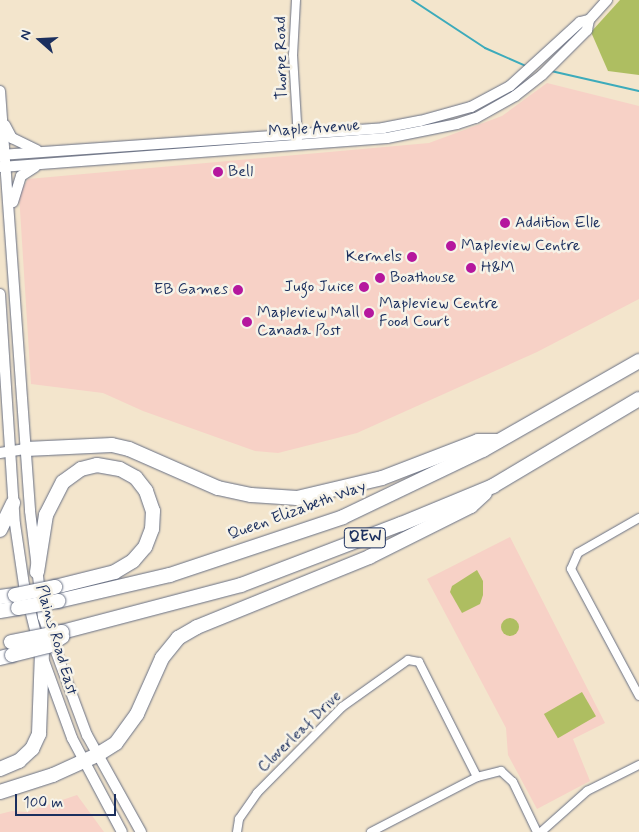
<!DOCTYPE html>
<html>
<head>
<meta charset="utf-8">
<style>
	body { margin:0 }
	#map { position:relative; width:639px; height:832px; overflow:hidden; background:#f3e5cc; font-family:Mynerve,sans-serif }
	div>[style] { position:absolute }
	[style*='--x'] { left:calc(var(--x)*1px); top:calc(var(--y)*1px); width:calc(var(--w)*1px); rotate:calc(var(--a)*1deg) }
	.built>* { inset:0; background:#f7d1c6 }
	.green>* { inset:0; background:#aebe61; transform-origin:0 0 }
	.round { border-radius:50% }
	.stream>* { height:2px; margin:-1px; padding:0 1px; transform-origin:1px; border-radius:1px; background:#3dabbb }
	.roads { filter:drop-shadow(0 0 1px #676f84) drop-shadow(0 0 1px #676f84) }
	.street>* { height:8px; margin:-4px; padding:0 4px; transform-origin:4px; border-radius:4px; background:#fff }
	.secondary>* { height:10px; margin:-5px; padding:0 5px; transform-origin:5px; border-radius:5px; background:#fff }
	.highway>* { height:14px; margin:-7px; padding:0 7px; transform-origin:7px; border-radius:7px; background:#fff }
	.bridges { filter:drop-shadow(0 0 1px #676f84) drop-shadow(0 0 1px #676f84) }
	.highway-bridge>* { height:14px; margin:-7px; padding:0 7px; transform-origin:7px; border-radius:7px; background:#fff }
	.dots>* { width:14px; height:14px; translate:-50% -50%; box-sizing:border-box; border:2px solid #f7f3e8; border-radius:50% }
	span { translate:-50% -50%; white-space:nowrap; text-align:center; line-height:1.15; -webkit-text-stroke:5px #f7f3e8; paint-order:stroke }
	.shield-label span { padding:1px 4px; background:#f7f3e8; border:1px solid; border-radius:4px; -webkit-text-stroke-width:0 }
	.shield-label { font-size:15px; color:#1b2f5e; font-weight:700 }
	.street-label { font-size:16px; color:#1b2f5e }
	.poi-label { font-size:16px; color:#1b2f5e }
	.left { translate:0 -50%; text-align:left }
	.right { translate:-100% -50%; text-align:right }
	.north { position:absolute; left:15px; top:15px; width:50px; height:50px; -webkit-text-stroke:4px #f7f3e8; paint-order:stroke; rotate:289deg; font-size:14px; font-weight:700; line-height:20px; text-align:center; color:#1b2f5e }
	.north::after { content:''; display:block; margin:auto; width:18px; height:22px; background:#1b2f5e; clip-path:polygon(50% 0,100% 100%,50% 72%,0 100%) }
	.scale { position:absolute; left:15px; top:794px; width:101px; height:22px; box-sizing:border-box; border:2px solid #1b2f5e; border-top:0; padding-left:6px; font-size:15px; line-height:18px; white-space:nowrap; color:#1b2f5e; -webkit-text-stroke:4px #f7f3e8; paint-order:stroke }
</style>
</head>
<body>
<div id="map">
	<div class="built">
		<i style="clip-path:polygon(547px 83px,639px 106px,639px 299px,537px 352px,357px 433px,278px 453px,255px 451px,143px 411px,103px 393px,31px 384px,19px 194px,28px 179px,429px 143px,502px 116px)"></i>
		<i style="clip-path:polygon(510px 537px,605px 723px,573px 739px,590px 781px,537px 809px,508px 755px,506px 728px,427px 579px)"></i>
		<i style="clip-path:polygon(77px 795px,104px 832px,0 832px,0 814px,12px 811px,27px 812px)"></i>
	</div>
	<div class="green">
		<i style="clip-path:polygon(620px 0,639px 0,639px 75px,608px 71px,591px 32px)"></i>
		<i style="clip-path:polygon(477px 570px,483px 581px,483px 595px,480px 604px,462px 613px,450px 592px,452px 586px)"></i>
		<i class="round" style="left:501px;top:618px;width:18px;height:18px"></i>
		<i style="left:582px;top:692px;width:28px;height:44px;rotate:60deg"></i>
	</div>
	<div class="stream">
		<i style="--x:412;--y:0;--w:87;--a:33.3"></i>
		<i style="--x:485;--y:48;--w:45;--a:23.7"></i>
		<i style="--x:551;--y:71;--w:90;--a:12.8"></i>
	</div>
	<div class="roads">
		<div class="street">
			<i style="--x:296;--y:0;--w:55;--a:93.1"></i>
			<i style="--x:293;--y:55;--w:84;--a:86.6"></i>
			<i style="--x:639;--y:518;--w:70;--a:150.2"></i>
			<i style="--x:578;--y:553;--w:17;--a:114"></i>
			<i style="--x:571;--y:569;--w:144;--a:61.8"></i>
			<i style="--x:237;--y:832;--w:13;--a:-81"></i>
			<i style="--x:239;--y:819;--w:32;--a:-55"></i>
			<i style="--x:257;--y:793;--w:121;--a:-45.3"></i>
			<i style="--x:342;--y:707;--w:81;--a:-35.5"></i>
			<i style="--x:408;--y:660;--w:11;--a:10"></i>
			<i style="--x:419;--y:662;--w:129;--a:63.2"></i>
			<i style="--x:371;--y:832;--w:119;--a:-27.4"></i>
			<i style="--x:477;--y:777;--w:25;--a:-14"></i>
			<i style="--x:501;--y:771;--w:16;--a:43"></i>
			<i style="--x:513;--y:782;--w:55;--a:64.4"></i>
			<i style="--x:541;--y:832;--w:62;--a:-41.7"></i>
			<i style="--x:587;--y:791;--w:58;--a:-26.6"></i>
		</div>
		<div class="secondary">
			<i style="--x:0;--y:91;--w:421;--a:85.9"></i>
			<i style="--x:30;--y:511;--w:107;--a:83"></i>
			<i style="--x:43;--y:617;--w:126;--a:69.6"></i>
			<i style="--x:87;--y:735;--w:111;--a:60.9"></i>
			<i style="--x:5;--y:125;--w:15;--a:62"></i>
			<i style="--x:12;--y:138;--w:28;--a:26"></i>
			<i style="--x:0;--y:155;--w:384;--a:-4"></i>
			<i style="--x:383;--y:128;--w:38;--a:-11"></i>
			<i style="--x:420;--y:121;--w:53;--a:-15.4"></i>
			<i style="--x:471;--y:107;--w:44;--a:-28.3"></i>
			<i style="--x:510;--y:86;--w:95;--a:-42.4"></i>
			<i style="--x:580;--y:22;--w:9;--a:-13"></i>
			<i style="--x:589;--y:20;--w:27;--a:-48"></i>
			<i style="--x:1;--y:167;--w:387;--a:-4.3"></i>
			<i style="--x:387;--y:138;--w:71;--a:-11.3"></i>
			<i style="--x:457;--y:124;--w:20;--a:-18"></i>
			<i style="--x:476;--y:118;--w:45;--a:-29.4"></i>
			<i style="--x:515;--y:96;--w:34;--a:-38"></i>
			<i style="--x:542;--y:75;--w:64;--a:-45"></i>
			<i style="--x:587;--y:30;--w:10;--a:-79"></i>
			<i style="--x:13;--y:202;--w:27;--a:-73"></i>
			<i style="--x:21;--y:176;--w:17;--a:-33"></i>
			<i style="--x:0;--y:294;--w:230;--a:86.3"></i>
			<i style="--x:15;--y:524;--w:62;--a:81.6"></i>
			<i style="--x:24;--y:585;--w:59;--a:76.2"></i>
			<i style="--x:0;--y:453;--w:26;--a:-9"></i>
			<i style="--x:44;--y:661;--w:82;--a:70"></i>
			<i style="--x:72;--y:738;--w:106;--a:62"></i>
		</div>
		<div class="highway">
			<i style="--x:26;--y:449;--w:86;--a:-2.7"></i>
			<i style="--x:112;--y:445;--w:17;--a:13"></i>
			<i style="--x:129;--y:449;--w:97;--a:23.7"></i>
			<i style="--x:218;--y:488;--w:34;--a:12"></i>
			<i style="--x:251;--y:495;--w:46;--a:3.7"></i>
			<i style="--x:297;--y:498;--w:87;--a:-13.2"></i>
			<i style="--x:382;--y:478;--w:103;--a:-21.1"></i>
			<i style="--x:478;--y:441;--w:20;--a:0"></i>
			<i style="--x:0;--y:530;--w:30;--a:-64"></i>
			<i style="--x:37;--y:572;--w:58;--a:-81"></i>
			<i style="--x:46;--y:515;--w:37;--a:-63"></i>
			<i style="--x:63;--y:482;--w:22;--a:-36"></i>
			<i style="--x:81;--y:469;--w:16;--a:-14"></i>
			<i style="--x:97;--y:465;--w:23;--a:10"></i>
			<i style="--x:120;--y:469;--w:18;--a:29"></i>
			<i style="--x:136;--y:478;--w:16;--a:52"></i>
			<i style="--x:146;--y:491;--w:21;--a:71"></i>
			<i style="--x:153;--y:511;--w:18;--a:93"></i>
			<i style="--x:152;--y:529;--w:19;--a:111"></i>
			<i style="--x:145;--y:547;--w:18;--a:131"></i>
			<i style="--x:133;--y:561;--w:21;--a:149"></i>
			<i style="--x:115;--y:572;--w:62;--a:166"></i>
			<i style="--x:0;--y:597;--w:15;--a:-8"></i>
			<i style="--x:58;--y:601;--w:115;--a:-13.1"></i>
			<i style="--x:170;--y:575;--w:182;--a:-18.5"></i>
			<i style="--x:343;--y:517;--w:155;--a:-25.6"></i>
			<i style="--x:483;--y:450;--w:180;--a:-29.7"></i>
			<i style="--x:0;--y:611;--w:18;--a:-9"></i>
			<i style="--x:62;--y:632;--w:185;--a:-14.7"></i>
			<i style="--x:241;--y:585;--w:171;--a:-20.9"></i>
			<i style="--x:401;--y:524;--w:100;--a:-22.4"></i>
			<i style="--x:493;--y:486;--w:170;--a:-30.8"></i>
			<i style="--x:0;--y:658;--w:12;--a:-14"></i>
			<i style="--x:0;--y:769;--w:21;--a:-23"></i>
			<i style="--x:19;--y:761;--w:18;--a:-43"></i>
			<i style="--x:32;--y:749;--w:17;--a:-65"></i>
			<i style="--x:39;--y:734;--w:80;--a:-87.9"></i>
			<i style="--x:0;--y:792;--w:56;--a:-17.8"></i>
			<i style="--x:53;--y:775;--w:48;--a:-24.4"></i>
			<i style="--x:97;--y:755;--w:22;--a:-32"></i>
			<i style="--x:116;--y:743;--w:36;--a:-54"></i>
			<i style="--x:137;--y:714;--w:61;--a:-65.9"></i>
			<i style="--x:162;--y:658;--w:26;--a:-51"></i>
			<i style="--x:178;--y:638;--w:22;--a:-30"></i>
			<i style="--x:197;--y:627;--w:186;--a:-22.1"></i>
			<i style="--x:369;--y:557;--w:114;--a:-26.6"></i>
			<i style="--x:471;--y:506;--w:19;--a:-43"></i>
		</div>
	</div>
	<div class="bridges">
		<div class="highway-bridge">
			<i style="--x:15;--y:595;--w:41;--a:-11.3"></i>
			<i style="--x:18;--y:608;--w:41;--a:-9.9"></i>
			<i style="--x:11;--y:642;--w:52;--a:-11.1"></i>
			<i style="--x:12;--y:655;--w:37;--a:-14"></i>
			<i style="--x:48;--y:646;--w:17;--a:-33"></i>
		</div>
	</div>
	<div class="dots">
		<i style="left:218px;top:172px;background:#b5179e"></i>
		<i style="left:505px;top:223px;background:#b5179e"></i>
		<i style="left:451px;top:246px;background:#b5179e"></i>
		<i style="left:412px;top:257px;background:#b5179e"></i>
		<i style="left:471px;top:268px;background:#b5179e"></i>
		<i style="left:380px;top:278px;background:#b5179e"></i>
		<i style="left:364px;top:287px;background:#b5179e"></i>
		<i style="left:238px;top:290px;background:#b5179e"></i>
		<i style="left:369px;top:313px;background:#b5179e"></i>
		<i style="left:247px;top:322px;background:#b5179e"></i>
	</div>
	<div class="shield-label">
		<span style="left:365px;top:538px">QEW</span>
	</div>
	<div class="street-label">
		<span style="left:282px;top:58px;rotate:-91deg">Thorpe Road</span>
		<span style="left:314px;top:129px;rotate:-4deg">Maple Avenue</span>
		<span style="left:297px;top:511px;rotate:-20deg">Queen Elizabeth Way</span>
		<span style="left:56px;top:640px;rotate:74deg">Plains Road East</span>
		<span style="left:300px;top:732px;rotate:-44deg">Cloverleaf Drive</span>
	</div>
	<div class="poi-label">
		<span class="left" style="left:228px;top:172px">Bell</span>
		<span class="left" style="left:515px;top:223px">Addition Elle</span>
		<span class="left" style="left:461px;top:246px">Mapleview Centre</span>
		<span class="right" style="left:402px;top:257px">Kernels</span>
		<span class="left" style="left:481px;top:268px">H&amp;M</span>
		<span class="left" style="left:390px;top:278px">Boathouse</span>
		<span class="right" style="left:354px;top:287px">Jugo Juice</span>
		<span class="right" style="left:228px;top:290px">EB Games</span>
		<span class="left" style="left:379px;top:313px">Mapleview Centre<br>Food Court</span>
		<span class="left" style="left:257px;top:322px">Mapleview Mall<br>Canada Post</span>
	</div>
	<div class="north">N</div>
	<div class="scale">100 m</div>
</div>
</body>
</html>
